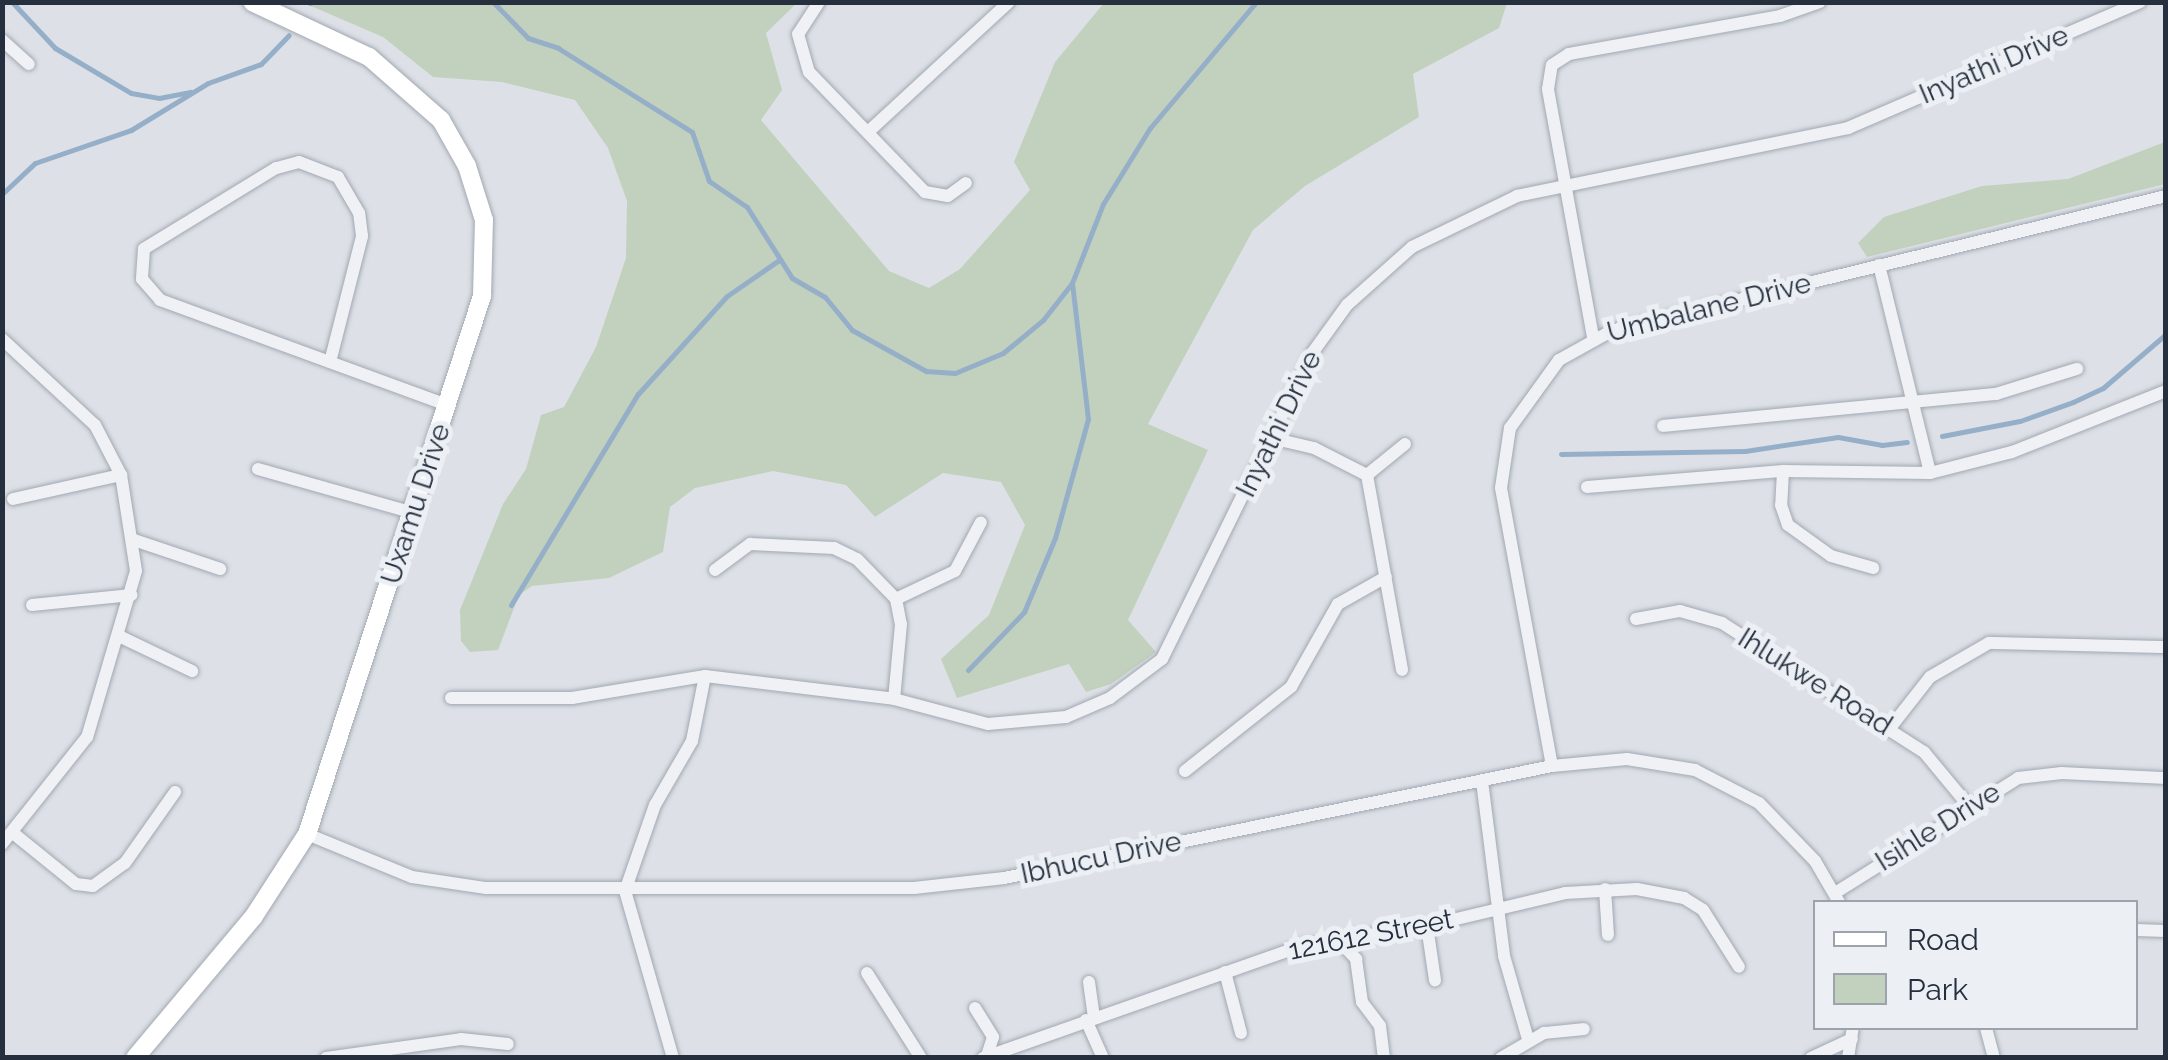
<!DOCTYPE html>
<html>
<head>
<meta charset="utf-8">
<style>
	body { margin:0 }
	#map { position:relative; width:2168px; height:1060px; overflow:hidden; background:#dde1e7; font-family:Raleway,sans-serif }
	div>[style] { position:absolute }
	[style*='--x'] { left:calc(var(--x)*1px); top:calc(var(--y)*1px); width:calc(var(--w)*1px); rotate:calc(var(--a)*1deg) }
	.green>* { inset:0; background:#c2d1bd }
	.stream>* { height:5px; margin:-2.5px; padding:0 2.5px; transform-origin:2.5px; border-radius:2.5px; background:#96afc9 }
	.roads { filter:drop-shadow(0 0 2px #a2a8b1) drop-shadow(0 0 2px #a2a8b1) }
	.street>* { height:12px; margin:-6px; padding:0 6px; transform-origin:6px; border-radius:6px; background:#eff1f5 }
	.secondary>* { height:18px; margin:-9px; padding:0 9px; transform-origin:9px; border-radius:9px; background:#fff }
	span { translate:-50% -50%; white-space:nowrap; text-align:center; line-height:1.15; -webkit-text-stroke:10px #ecf0f5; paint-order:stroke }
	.street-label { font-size:28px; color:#262f3e }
	.frame { position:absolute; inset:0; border:5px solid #262f3e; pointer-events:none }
	.legend { position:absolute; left:1813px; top:900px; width:325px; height:130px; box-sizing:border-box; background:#ecf0f5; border:2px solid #9da3ac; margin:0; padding:12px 18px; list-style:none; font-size:30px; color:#262f3e }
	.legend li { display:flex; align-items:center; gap:20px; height:50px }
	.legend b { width:50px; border:2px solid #9da3ac }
</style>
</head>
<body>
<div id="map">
	<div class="green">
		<i style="clip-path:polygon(304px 3px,797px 3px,766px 33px,782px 90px,761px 120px,889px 271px,929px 288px,960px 269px,1030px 190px,1014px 162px,1055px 62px,1104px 3px,1507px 3px,1499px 28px,1413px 74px,1419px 117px,1305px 186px,1253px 230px,1148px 424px,1208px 450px,1128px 620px,1156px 652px,1111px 684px,1086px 692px,1069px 664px,957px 698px,941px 659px,989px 615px,1025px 525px,1001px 482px,943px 473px,875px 517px,846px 485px,773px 471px,695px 488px,670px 507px,663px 552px,609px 578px,532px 586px,519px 595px,498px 650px,470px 652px,461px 641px,460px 610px,503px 504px,526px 469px,541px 415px,564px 407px,596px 347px,626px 258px,627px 201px,608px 148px,575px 100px,502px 82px,433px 77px,383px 37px)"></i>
		<i style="clip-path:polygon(2165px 142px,2165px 184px,1867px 257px,1858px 243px,1884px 217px,1982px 186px,2068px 179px)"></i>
	</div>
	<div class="stream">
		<i style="--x:12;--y:2;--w:63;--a:46.9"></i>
		<i style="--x:55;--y:48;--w:88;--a:30.6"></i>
		<i style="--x:131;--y:93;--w:28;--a:10"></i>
		<i style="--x:159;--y:98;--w:32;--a:-11"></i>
		<i style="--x:493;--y:2;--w:50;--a:45.8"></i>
		<i style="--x:528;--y:38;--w:32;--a:18"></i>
		<i style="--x:558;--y:48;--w:158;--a:32.1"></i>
		<i style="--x:692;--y:132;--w:52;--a:70.9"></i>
		<i style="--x:709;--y:181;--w:46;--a:34.4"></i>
		<i style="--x:747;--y:207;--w:84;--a:57.6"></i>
		<i style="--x:792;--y:278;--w:38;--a:30"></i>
		<i style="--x:825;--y:297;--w:43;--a:50.7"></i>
		<i style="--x:852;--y:330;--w:85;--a:29"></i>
		<i style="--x:926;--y:371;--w:29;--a:4"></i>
		<i style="--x:955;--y:373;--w:52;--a:-22.6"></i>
		<i style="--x:1003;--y:353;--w:52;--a:-39.5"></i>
		<i style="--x:1043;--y:320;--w:47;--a:-51.9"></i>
		<i style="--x:1072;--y:283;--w:85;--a:-68.6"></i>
		<i style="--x:1103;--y:204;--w:89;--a:-58.3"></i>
		<i style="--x:1150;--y:128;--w:165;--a:-49.9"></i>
		<i style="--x:310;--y:3;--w:1;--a:-90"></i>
		<i style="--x:2;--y:194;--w:45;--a:-43.2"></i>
		<i style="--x:35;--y:163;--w:102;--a:-19"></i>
		<i style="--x:131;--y:130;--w:90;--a:-31.4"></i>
		<i style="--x:208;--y:83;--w:56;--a:-19.7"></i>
		<i style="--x:261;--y:64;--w:40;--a:-46"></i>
		<i style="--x:1942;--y:436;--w:79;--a:-10.9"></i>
		<i style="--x:2020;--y:421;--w:56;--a:-19.7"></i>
		<i style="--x:2073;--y:402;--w:33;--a:-25"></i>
		<i style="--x:2103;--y:388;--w:83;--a:-40.6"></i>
		<i style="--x:1561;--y:454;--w:184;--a:-0.9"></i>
		<i style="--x:1745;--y:451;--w:94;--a:-8.6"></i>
		<i style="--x:1838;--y:437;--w:45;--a:10.3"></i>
		<i style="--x:1882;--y:445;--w:25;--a:-7"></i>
		<i style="--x:511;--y:605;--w:246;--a:-59"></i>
		<i style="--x:638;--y:394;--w:132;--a:-47.8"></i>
		<i style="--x:727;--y:296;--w:63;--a:-34.7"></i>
		<i style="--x:968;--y:670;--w:81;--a:-46"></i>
		<i style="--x:1024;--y:612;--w:80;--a:-67.3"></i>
		<i style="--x:1055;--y:538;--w:123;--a:-74.5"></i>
		<i style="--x:1088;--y:419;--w:137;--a:-96.7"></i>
	</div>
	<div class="roads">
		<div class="street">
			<i style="--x:819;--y:2;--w:38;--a:123"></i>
			<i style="--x:798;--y:34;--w:40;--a:74"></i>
			<i style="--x:809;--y:72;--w:167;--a:46"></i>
			<i style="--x:925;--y:192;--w:23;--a:10"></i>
			<i style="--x:948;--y:196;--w:22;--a:-36"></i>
			<i style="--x:2;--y:40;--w:36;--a:42"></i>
			<i style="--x:868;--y:132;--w:192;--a:-42.7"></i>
			<i style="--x:1879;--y:265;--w:214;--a:76.2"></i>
			<i style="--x:1593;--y:337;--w:252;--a:-100.3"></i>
			<i style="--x:1548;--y:89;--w:24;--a:-81"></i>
			<i style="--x:1552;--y:65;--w:20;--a:-33"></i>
			<i style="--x:1569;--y:54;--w:214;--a:-10.2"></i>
			<i style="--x:1780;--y:16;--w:42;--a:-19.3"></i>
			<i style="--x:2;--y:339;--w:127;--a:42.8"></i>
			<i style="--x:95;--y:425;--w:56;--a:62.5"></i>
			<i style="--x:121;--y:475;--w:97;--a:81.1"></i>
			<i style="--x:136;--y:571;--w:173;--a:106.4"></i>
			<i style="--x:87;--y:737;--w:137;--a:128.5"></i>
			<i style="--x:330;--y:362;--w:130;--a:-75.7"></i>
			<i style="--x:362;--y:236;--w:23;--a:-97"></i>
			<i style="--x:359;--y:213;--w:42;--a:-120.3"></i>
			<i style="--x:338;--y:177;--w:42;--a:-159"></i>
			<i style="--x:299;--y:162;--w:24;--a:165"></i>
			<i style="--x:276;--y:168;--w:155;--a:148.5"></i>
			<i style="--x:144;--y:249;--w:30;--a:94"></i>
			<i style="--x:142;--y:279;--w:28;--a:49"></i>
			<i style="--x:160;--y:300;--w:308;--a:20.1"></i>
			<i style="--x:1663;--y:426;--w:335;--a:-5.5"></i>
			<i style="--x:1996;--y:394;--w:85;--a:-17.2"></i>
			<i style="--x:1271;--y:438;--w:44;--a:13.1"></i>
			<i style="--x:1314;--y:448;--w:59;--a:27"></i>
			<i style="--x:1367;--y:475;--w:198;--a:79.8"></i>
			<i style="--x:258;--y:469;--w:161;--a:15.8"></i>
			<i style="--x:1783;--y:471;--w:34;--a:93"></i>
			<i style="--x:1781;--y:505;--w:21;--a:71"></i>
			<i style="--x:1788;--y:525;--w:53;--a:35.8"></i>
			<i style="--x:1831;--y:556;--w:44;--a:15.9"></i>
			<i style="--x:1367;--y:475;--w:49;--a:-39.2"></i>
			<i style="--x:1587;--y:487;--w:197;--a:-4.7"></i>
			<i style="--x:1783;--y:471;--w:147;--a:0.8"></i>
			<i style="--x:1930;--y:473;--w:85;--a:-14.4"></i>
			<i style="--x:2012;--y:452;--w:166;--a:-21.6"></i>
			<i style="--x:13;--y:499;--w:111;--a:-12.5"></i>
			<i style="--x:134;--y:540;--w:91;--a:18.6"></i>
			<i style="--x:715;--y:570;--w:44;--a:-36.6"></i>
			<i style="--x:750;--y:544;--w:84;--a:2.7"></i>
			<i style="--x:834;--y:548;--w:25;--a:26"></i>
			<i style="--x:857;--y:559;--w:56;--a:45.7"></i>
			<i style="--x:896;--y:599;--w:25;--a:79"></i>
			<i style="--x:901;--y:624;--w:75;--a:95.3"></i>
			<i style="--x:896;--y:599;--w:65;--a:-25.4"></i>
			<i style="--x:955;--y:571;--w:55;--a:-62"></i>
			<i style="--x:32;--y:605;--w:100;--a:-5.7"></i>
			<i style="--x:1636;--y:619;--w:45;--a:-10.3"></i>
			<i style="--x:1680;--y:611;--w:44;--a:15.9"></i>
			<i style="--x:1722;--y:623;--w:240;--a:32.6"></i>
			<i style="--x:1924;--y:752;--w:69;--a:50.3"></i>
			<i style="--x:121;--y:637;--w:79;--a:25.6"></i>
			<i style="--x:451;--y:698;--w:121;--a:0"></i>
			<i style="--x:572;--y:698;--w:135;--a:-9.4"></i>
			<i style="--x:705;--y:676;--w:190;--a:6.9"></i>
			<i style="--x:894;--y:699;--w:97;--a:14.9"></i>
			<i style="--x:988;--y:724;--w:78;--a:-5.1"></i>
			<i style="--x:1066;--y:717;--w:48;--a:-23.4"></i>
			<i style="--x:1110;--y:698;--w:65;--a:-36.9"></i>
			<i style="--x:1162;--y:659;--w:342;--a:-63.8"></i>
			<i style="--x:1313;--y:352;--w:58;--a:-54.1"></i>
			<i style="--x:1347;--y:305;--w:87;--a:-41.7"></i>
			<i style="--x:1412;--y:247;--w:117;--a:-25.9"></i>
			<i style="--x:1517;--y:196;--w:338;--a:-11.6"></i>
			<i style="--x:1848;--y:128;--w:318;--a:-23.3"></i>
			<i style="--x:1890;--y:728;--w:65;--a:-51.9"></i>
			<i style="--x:1930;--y:677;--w:68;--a:-30"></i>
			<i style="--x:1989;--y:643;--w:177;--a:1.3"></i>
			<i style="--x:1552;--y:766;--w:283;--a:-100.4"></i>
			<i style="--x:1501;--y:488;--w:61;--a:-81.5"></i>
			<i style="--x:1510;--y:428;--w:84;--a:-54.2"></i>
			<i style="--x:1559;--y:360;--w:60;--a:-29.1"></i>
			<i style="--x:1611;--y:331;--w:571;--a:-13.67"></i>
			<i style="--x:1185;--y:771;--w:135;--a:-38.4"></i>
			<i style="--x:1291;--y:687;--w:95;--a:-60.5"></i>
			<i style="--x:1338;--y:604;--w:55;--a:-29.4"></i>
			<i style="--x:1482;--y:781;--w:176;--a:82.8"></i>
			<i style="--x:1504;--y:956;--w:86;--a:73.9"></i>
			<i style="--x:13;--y:833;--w:81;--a:39"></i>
			<i style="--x:76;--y:884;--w:17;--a:7"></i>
			<i style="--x:93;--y:886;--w:39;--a:-36"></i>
			<i style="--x:125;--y:863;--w:87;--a:-54.8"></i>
			<i style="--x:307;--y:834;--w:113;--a:22.3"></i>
			<i style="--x:412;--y:877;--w:75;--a:8.5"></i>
			<i style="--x:486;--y:888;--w:428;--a:0"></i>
			<i style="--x:914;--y:888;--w:91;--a:-6.3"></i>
			<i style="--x:1004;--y:878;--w:559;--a:-11.55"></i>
			<i style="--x:1552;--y:766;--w:75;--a:-5.3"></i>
			<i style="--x:1627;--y:759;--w:69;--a:9.2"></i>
			<i style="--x:1695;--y:770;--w:72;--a:27.3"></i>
			<i style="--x:1759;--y:803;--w:81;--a:46"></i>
			<i style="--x:1815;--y:861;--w:48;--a:59.7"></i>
			<i style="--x:1605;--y:889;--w:46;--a:86.3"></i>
			<i style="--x:1835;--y:893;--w:216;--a:-32.1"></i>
			<i style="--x:2018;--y:778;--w:44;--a:-6.5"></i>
			<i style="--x:2062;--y:773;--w:104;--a:2.8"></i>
			<i style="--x:1427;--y:926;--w:55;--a:81.6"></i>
			<i style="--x:2136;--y:930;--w:30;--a:2"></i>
			<i style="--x:1337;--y:939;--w:28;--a:46"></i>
			<i style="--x:1356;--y:959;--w:43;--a:82.1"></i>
			<i style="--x:1362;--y:1002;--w:30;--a:53"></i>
			<i style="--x:1380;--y:1026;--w:32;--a:83"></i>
			<i style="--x:1225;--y:972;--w:63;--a:75.3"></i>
			<i style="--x:867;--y:973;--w:101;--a:57.6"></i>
			<i style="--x:1089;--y:982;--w:35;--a:82"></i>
			<i style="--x:975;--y:1008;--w:34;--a:58"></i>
			<i style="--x:993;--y:1037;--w:19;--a:108"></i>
			<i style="--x:1086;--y:1020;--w:42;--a:65.9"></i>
			<i style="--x:1986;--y:1028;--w:31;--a:75"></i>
			<i style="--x:326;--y:1058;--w:136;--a:-8"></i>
			<i style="--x:461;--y:1039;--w:47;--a:6.1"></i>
			<i style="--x:673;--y:1058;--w:174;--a:-106"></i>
			<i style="--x:625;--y:891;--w:91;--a:-70.8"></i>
			<i style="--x:655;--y:805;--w:74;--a:-60"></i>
			<i style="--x:692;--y:741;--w:66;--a:-78.7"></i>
			<i style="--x:983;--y:1058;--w:337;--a:-19.4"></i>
			<i style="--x:1301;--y:946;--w:128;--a:-9"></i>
			<i style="--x:1427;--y:926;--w:142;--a:-13.4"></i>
			<i style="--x:1565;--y:893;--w:72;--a:-3.2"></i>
			<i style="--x:1637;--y:889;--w:48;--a:10.8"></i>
			<i style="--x:1684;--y:898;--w:22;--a:32"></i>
			<i style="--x:1703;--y:910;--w:67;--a:57.7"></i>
			<i style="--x:1501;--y:1058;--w:50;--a:-30.2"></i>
			<i style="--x:1544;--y:1033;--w:40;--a:-5.7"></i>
			<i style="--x:1811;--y:1058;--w:45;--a:-24.9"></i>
			<i style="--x:1848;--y:1058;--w:30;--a:-81"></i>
		</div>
		<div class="secondary">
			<i style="--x:135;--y:1058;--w:185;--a:-50"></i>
			<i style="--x:254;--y:916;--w:98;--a:-57.1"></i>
			<i style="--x:307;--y:834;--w:566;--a:-71.98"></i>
			<i style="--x:482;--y:296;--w:76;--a:-88.5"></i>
			<i style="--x:484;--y:220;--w:57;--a:-107.5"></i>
			<i style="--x:467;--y:166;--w:53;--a:-119.5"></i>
			<i style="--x:441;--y:120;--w:96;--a:-138.8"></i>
			<i style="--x:369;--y:57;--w:129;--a:-154.8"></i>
		</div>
	</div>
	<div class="street-label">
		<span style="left:1994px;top:65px;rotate:-23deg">Inyathi Drive</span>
		<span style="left:1709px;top:308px;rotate:-14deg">Umbalane Drive</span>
		<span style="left:1279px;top:424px;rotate:-64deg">Inyathi Drive</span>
		<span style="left:416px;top:504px;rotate:-72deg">Uxamu Drive</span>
		<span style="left:1815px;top:682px;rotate:32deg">Ihlukwe Road</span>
		<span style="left:1938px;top:827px;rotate:-32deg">Isihle Drive</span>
		<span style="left:1101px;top:858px;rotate:-12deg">Ibhucu Drive</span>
		<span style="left:1371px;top:935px;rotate:-11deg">121612 Street</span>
	</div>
	<div class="frame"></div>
	<ul class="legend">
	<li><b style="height:12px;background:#fff"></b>Road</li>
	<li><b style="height:28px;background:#c2d1bd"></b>Park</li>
	</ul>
</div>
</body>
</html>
